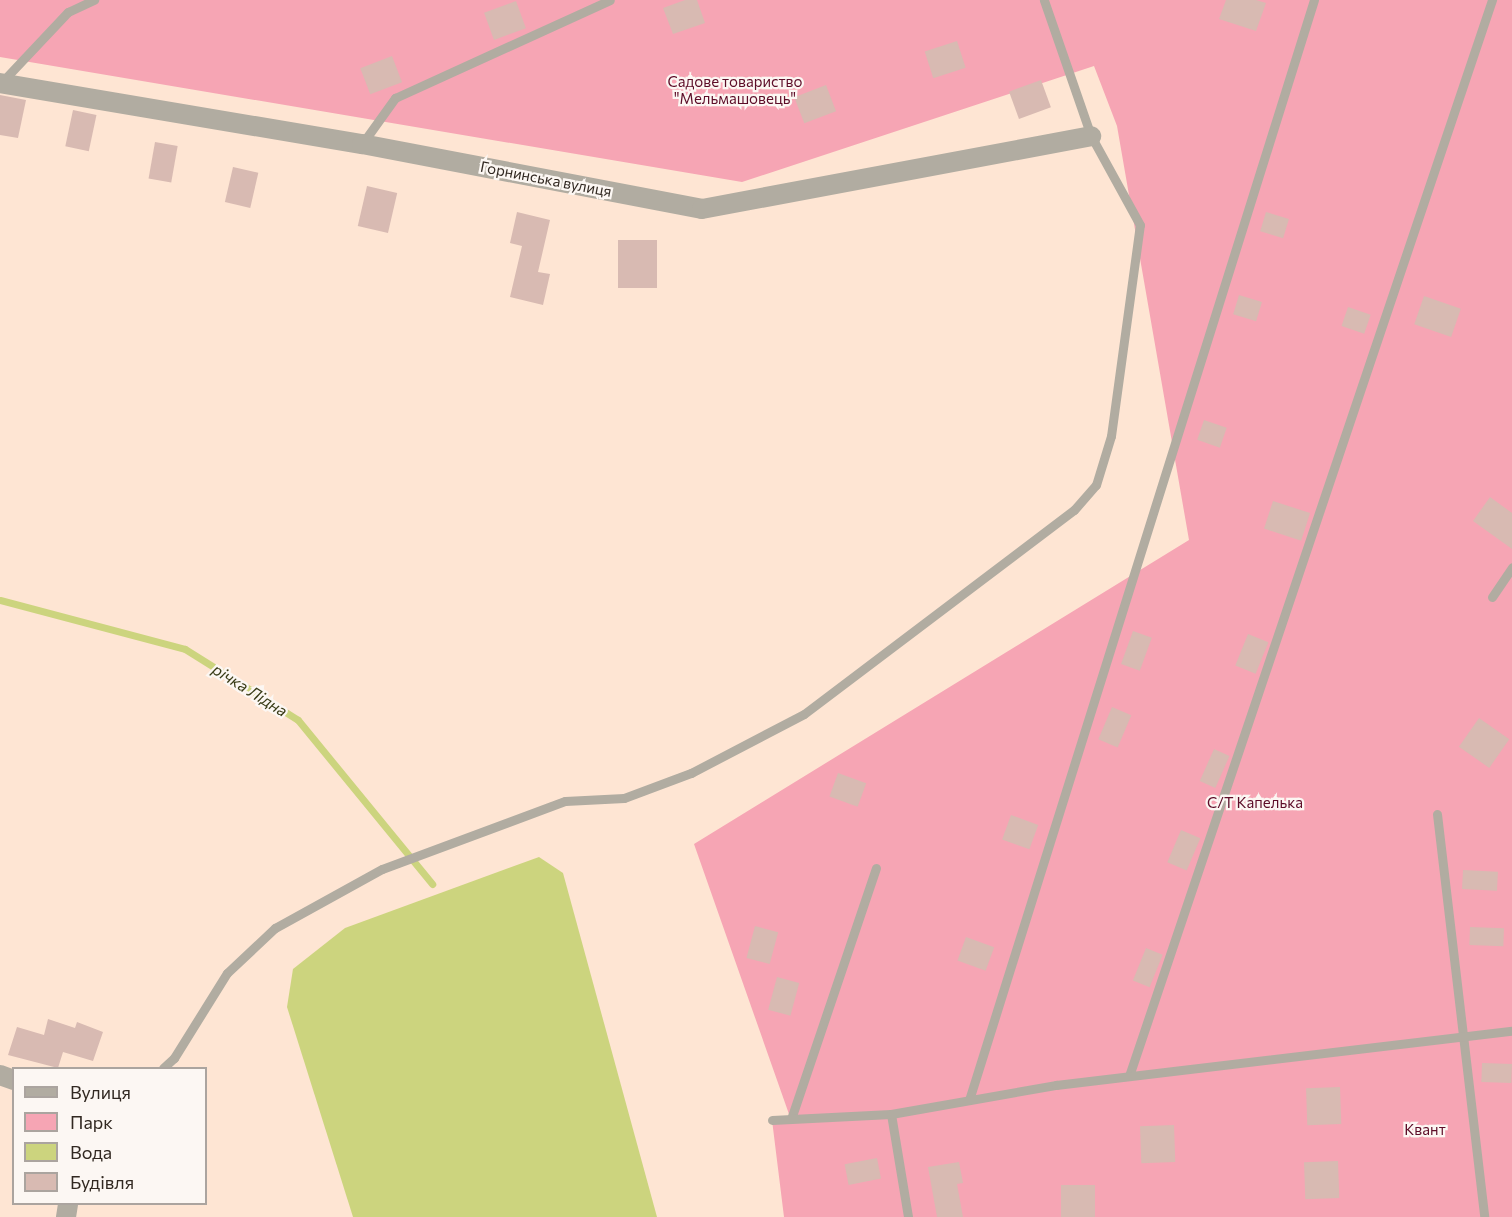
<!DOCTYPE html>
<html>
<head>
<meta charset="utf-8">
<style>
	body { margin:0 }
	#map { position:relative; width:1512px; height:1217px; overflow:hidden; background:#fee5d3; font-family:Commissioner,sans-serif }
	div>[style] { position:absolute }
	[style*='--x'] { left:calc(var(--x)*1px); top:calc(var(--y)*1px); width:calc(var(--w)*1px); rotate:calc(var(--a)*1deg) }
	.green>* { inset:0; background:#f6a5b4 }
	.water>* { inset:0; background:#ccd47e }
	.stream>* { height:7px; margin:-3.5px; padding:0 3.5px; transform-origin:3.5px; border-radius:3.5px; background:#ccd47e }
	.building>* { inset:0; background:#d8bab2; transform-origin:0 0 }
	.lane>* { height:9px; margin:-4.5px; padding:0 4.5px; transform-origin:4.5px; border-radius:4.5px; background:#b1aca1 }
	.street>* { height:20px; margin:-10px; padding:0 10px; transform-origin:10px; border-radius:10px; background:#b1aca1 }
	span { translate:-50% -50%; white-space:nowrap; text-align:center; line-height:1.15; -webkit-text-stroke:4.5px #fcf7f3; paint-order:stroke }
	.park-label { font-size:15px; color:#5d0d28 }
	.street-label { font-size:15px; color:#312821 }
	.water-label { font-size:16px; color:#383b16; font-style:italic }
	.legend { position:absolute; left:12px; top:1067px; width:195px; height:138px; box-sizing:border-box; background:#fcf7f3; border:2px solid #aba49f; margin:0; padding:8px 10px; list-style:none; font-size:18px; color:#312821 }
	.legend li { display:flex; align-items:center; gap:12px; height:30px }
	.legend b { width:30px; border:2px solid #aba49f }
</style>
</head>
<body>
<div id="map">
	<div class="green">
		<i style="clip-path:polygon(0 0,1512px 0,1512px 1217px,784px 1217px,772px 1120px,790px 1117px,694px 844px,1189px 540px,1117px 126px,1094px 66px,742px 182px,0 57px)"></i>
	</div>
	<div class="water">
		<i style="clip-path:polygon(539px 857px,563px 873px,657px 1217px,353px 1217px,287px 1007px,293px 969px,345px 928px)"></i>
	</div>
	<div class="stream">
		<i style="--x:0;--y:600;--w:191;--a:14.8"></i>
		<i style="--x:185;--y:649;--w:133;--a:32.1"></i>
		<i style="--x:298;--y:720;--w:212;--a:50.7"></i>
	</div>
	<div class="building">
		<i style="clip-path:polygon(685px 0,697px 0,705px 23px,673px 34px,663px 8px)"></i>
		<i style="clip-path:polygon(1226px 0,1256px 0,1266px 3px,1256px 31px,1219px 19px)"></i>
		<i style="left:516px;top:1px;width:29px;height:34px;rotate:70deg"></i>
		<i style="left:957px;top:41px;width:28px;height:34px;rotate:72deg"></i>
		<i style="left:392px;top:56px;width:28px;height:34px;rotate:69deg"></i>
		<i style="left:1041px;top:80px;width:29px;height:34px;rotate:70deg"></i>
		<i style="left:826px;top:85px;width:28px;height:34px;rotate:69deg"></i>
		<i style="clip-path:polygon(0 95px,26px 100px,18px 138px,0 135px)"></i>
		<i style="left:73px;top:110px;width:24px;height:37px;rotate:12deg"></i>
		<i style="left:155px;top:142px;width:23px;height:37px;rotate:10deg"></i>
		<i style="left:233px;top:167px;width:26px;height:36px;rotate:13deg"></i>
		<i style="left:367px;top:186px;width:31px;height:41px;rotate:13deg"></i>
		<i style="clip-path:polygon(517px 212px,550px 220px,538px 272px,550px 274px,543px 305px,510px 297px,522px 246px,510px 243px)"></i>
		<i style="left:1266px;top:212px;width:24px;height:20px;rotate:17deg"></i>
		<i style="left:618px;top:240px;width:39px;height:48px"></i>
		<i style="left:1239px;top:295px;width:24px;height:20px;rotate:17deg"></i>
		<i style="left:1424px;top:296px;width:39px;height:30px;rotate:19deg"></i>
		<i style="left:1348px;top:307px;width:24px;height:20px;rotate:19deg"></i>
		<i style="left:1204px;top:420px;width:24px;height:21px;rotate:19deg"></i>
		<i style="clip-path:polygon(1490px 497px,1512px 513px,1512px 549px,1473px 521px)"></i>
		<i style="left:1273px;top:501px;width:39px;height:29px;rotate:18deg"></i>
		<i style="left:1133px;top:631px;width:20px;height:35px;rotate:20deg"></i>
		<i style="left:1248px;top:634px;width:22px;height:34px;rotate:22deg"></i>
		<i style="left:1112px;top:707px;width:21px;height:35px;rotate:23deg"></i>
		<i style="left:1479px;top:718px;width:37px;height:35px;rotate:35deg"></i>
		<i style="left:1214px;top:749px;width:17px;height:35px;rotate:24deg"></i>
		<i style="left:838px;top:773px;width:30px;height:25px;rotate:20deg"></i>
		<i style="left:1011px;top:815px;width:29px;height:26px;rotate:20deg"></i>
		<i style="left:1181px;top:830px;width:21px;height:35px;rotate:23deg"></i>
		<i style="left:1463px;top:870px;width:35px;height:19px;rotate:3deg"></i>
		<i style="left:755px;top:926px;width:24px;height:33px;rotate:15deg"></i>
		<i style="left:1470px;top:927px;width:34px;height:18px;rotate:2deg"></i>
		<i style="left:966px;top:937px;width:30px;height:25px;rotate:20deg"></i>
		<i style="left:1146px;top:948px;width:18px;height:35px;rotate:22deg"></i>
		<i style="left:777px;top:977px;width:23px;height:34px;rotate:15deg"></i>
		<i style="clip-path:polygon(48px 1019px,75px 1028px,77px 1022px,103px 1032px,93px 1061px,63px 1052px,58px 1068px,8px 1055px,17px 1027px,44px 1035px)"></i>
		<i style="left:1482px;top:1063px;width:30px;height:19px;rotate:2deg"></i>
		<i style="left:1340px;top:1087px;width:37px;height:34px;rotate:88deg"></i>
		<i style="left:1174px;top:1125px;width:37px;height:34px;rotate:88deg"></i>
		<i style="left:877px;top:1158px;width:21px;height:33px;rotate:79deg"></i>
		<i style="left:1338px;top:1161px;width:37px;height:34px;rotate:88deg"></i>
		<i style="clip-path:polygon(959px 1162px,963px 1183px,957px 1184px,963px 1217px,937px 1217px,928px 1167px)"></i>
		<i style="left:1095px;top:1185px;width:32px;height:34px;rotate:90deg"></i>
	</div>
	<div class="lane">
		<i style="--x:1;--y:83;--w:98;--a:-46.7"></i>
		<i style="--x:68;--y:12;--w:29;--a:-25"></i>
		<i style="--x:362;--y:144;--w:57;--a:-54.3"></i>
		<i style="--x:395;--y:98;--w:236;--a:-24.5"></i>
		<i style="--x:1492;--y:597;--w:36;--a:-56"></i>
		<i style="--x:1437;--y:814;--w:406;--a:83.3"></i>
		<i style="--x:163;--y:1068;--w:15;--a:-42"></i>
		<i style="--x:174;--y:1058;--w:100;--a:-58.1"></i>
		<i style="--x:227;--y:973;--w:66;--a:-43.2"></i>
		<i style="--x:275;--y:928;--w:122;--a:-28.9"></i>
		<i style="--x:382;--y:869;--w:195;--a:-20.4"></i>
		<i style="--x:565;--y:801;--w:59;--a:-2.9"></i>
		<i style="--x:624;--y:798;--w:72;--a:-20.5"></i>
		<i style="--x:691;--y:773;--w:127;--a:-27.6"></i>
		<i style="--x:804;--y:714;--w:338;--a:-37.1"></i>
		<i style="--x:1074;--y:510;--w:33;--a:-49"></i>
		<i style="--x:1096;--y:485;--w:51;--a:-73"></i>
		<i style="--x:1111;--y:436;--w:213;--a:-82.2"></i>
		<i style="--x:1140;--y:225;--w:102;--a:-118.8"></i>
		<i style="--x:1091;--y:136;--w:144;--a:-109.1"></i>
		<i style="--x:1129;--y:1076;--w:1136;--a:-71.36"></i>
		<i style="--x:969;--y:1100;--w:1153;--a:-72.59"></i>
		<i style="--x:891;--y:1114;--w:104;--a:80.6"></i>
		<i style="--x:791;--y:1119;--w:265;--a:-71.3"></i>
		<i style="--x:772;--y:1120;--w:119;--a:-2.9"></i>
		<i style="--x:891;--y:1114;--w:168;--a:-10"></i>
		<i style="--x:1056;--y:1085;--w:459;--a:-6.8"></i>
	</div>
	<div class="street">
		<i style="--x:0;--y:83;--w:367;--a:9.6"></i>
		<i style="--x:362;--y:144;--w:346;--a:10.8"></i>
		<i style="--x:702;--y:209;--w:396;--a:-10.6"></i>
		<i style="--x:0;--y:1075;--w:15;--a:20"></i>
		<i style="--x:66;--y:1217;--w:13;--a:-81"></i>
	</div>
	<div class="park-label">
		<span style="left:735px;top:90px">Садове товариство<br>"Мельмашовець"</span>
		<span style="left:1255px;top:803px">С/Т Капелька</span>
		<span style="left:1425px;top:1130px">Квант</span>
	</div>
	<div class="street-label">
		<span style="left:546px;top:179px;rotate:11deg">Горнинська вулиця</span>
	</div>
	<div class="water-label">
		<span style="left:250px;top:690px;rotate:32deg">річка Лідна</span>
	</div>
	<ul class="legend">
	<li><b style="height:8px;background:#b1aca1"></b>Вулиця</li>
	<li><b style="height:16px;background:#f6a5b4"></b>Парк</li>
	<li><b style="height:16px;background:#ccd47e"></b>Вода</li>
	<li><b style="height:16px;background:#d8bab2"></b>Будівля</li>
	</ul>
</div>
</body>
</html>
